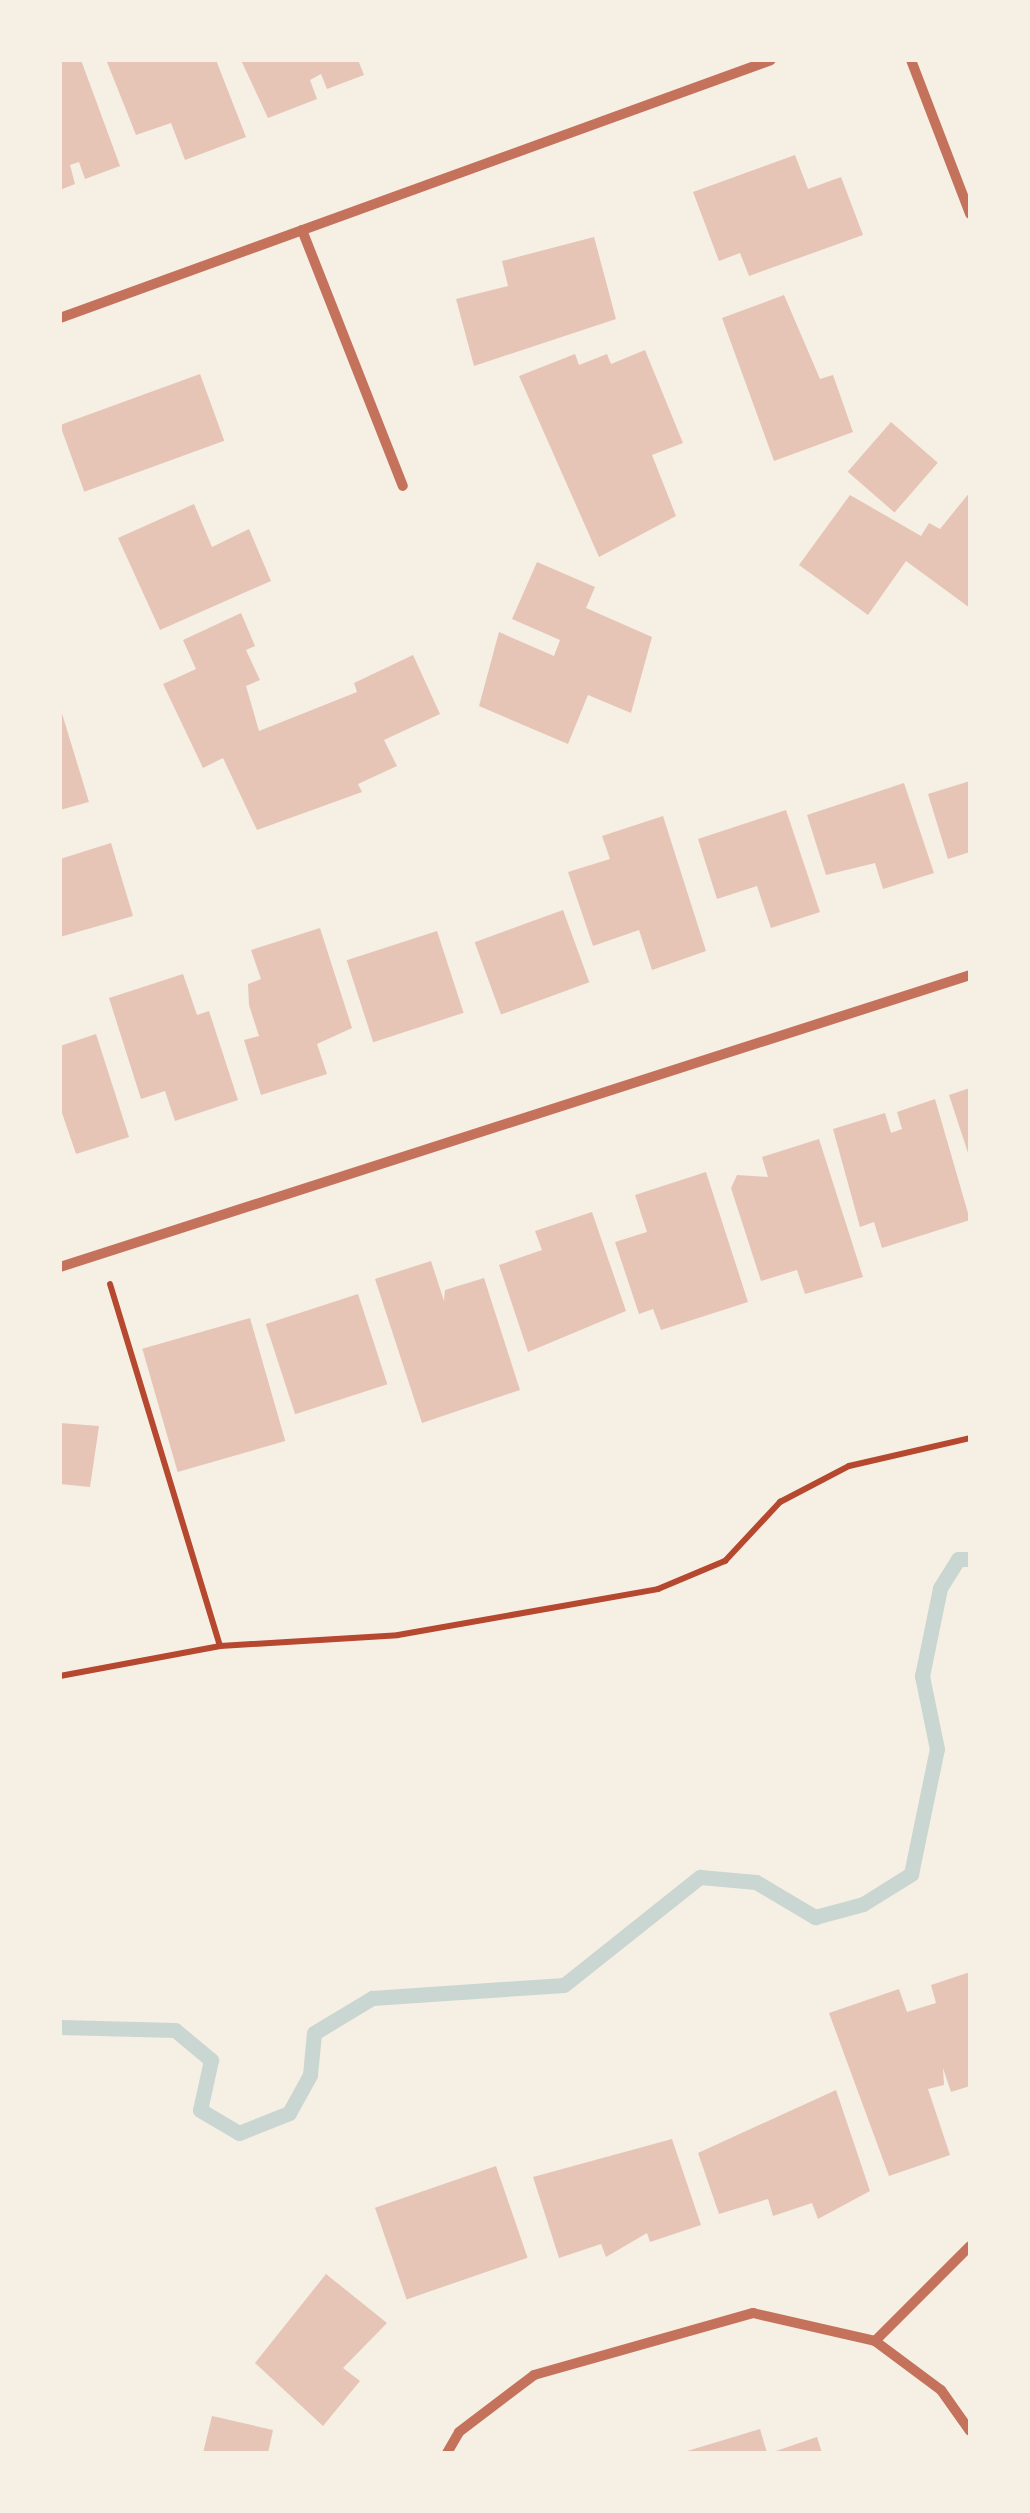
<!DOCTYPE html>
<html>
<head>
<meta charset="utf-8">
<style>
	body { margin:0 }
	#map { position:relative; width:1030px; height:2513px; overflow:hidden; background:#f6efe4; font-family:"Golos Text",sans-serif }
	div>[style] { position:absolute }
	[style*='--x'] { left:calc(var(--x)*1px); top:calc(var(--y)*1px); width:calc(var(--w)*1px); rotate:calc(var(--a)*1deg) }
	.stream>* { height:15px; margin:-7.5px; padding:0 7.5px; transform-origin:7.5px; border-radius:7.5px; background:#c9d6d2 }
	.building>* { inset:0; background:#e6c5b7; transform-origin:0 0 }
	.path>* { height:6px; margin:-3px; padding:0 3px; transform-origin:3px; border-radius:3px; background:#b5482f }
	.minor>* { height:10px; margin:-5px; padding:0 5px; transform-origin:5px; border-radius:5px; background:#c5725c }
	span { translate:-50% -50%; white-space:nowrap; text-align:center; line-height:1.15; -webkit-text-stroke:9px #f6efe4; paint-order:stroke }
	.frame { position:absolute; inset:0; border:62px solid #f6efe4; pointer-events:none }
</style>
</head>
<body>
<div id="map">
	<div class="stream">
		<i style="--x:60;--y:2027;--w:115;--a:1.5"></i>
		<i style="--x:175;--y:2030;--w:47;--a:39.8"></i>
		<i style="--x:211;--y:2060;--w:51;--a:102.4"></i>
		<i style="--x:200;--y:2110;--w:45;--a:30.5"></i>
		<i style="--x:239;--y:2133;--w:54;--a:-21.8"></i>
		<i style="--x:289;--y:2113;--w:43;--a:-61.1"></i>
		<i style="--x:310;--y:2075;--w:42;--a:-84.6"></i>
		<i style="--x:314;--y:2033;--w:68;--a:-31.1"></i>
		<i style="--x:372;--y:1998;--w:192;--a:-3.9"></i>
		<i style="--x:564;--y:1985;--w:174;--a:-38.5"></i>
		<i style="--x:700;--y:1877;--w:56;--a:5.1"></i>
		<i style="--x:756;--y:1882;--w:69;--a:30.7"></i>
		<i style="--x:815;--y:1917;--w:50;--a:-15.2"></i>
		<i style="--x:863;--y:1904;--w:57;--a:-32"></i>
		<i style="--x:911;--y:1874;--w:128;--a:-78.3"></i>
		<i style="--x:937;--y:1749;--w:75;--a:-101.6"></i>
		<i style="--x:922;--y:1676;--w:90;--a:-78.4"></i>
		<i style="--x:940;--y:1588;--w:34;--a:-58"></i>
		<i style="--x:958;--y:1559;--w:12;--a:0"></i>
	</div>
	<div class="building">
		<i style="clip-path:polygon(60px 60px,81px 60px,120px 166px,85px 179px,79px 162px,70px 165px,75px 184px,60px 190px)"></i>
		<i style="clip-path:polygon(216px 60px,246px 137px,185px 160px,171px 123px,136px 135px,107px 62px)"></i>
		<i style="clip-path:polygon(241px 60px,358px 60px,364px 75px,327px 89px,321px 74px,310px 80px,317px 99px,268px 118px)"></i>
		<i style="clip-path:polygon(795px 155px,808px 189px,841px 177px,863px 235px,749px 276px,740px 253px,719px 261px,693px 192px)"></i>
		<i style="clip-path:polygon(594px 237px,616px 319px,474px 366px,456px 299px,508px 286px,502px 261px)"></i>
		<i style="clip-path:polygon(784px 295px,820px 379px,833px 375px,853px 432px,774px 461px,722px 318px)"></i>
		<i style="clip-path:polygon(645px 350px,683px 443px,652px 455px,676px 516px,599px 557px,519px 376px,575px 354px,579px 365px,607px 354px,611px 364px)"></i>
		<i style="left:200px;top:374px;width:71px;height:149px;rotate:70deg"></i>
		<i style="left:891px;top:422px;width:62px;height:66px;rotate:41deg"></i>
		<i style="clip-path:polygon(970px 492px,970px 608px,906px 561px,868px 615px,799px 565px,850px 495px,921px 536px,929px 523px,940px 529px)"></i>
		<i style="clip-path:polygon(194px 504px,212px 547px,249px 529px,271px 581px,160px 630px,118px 538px)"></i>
		<i style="clip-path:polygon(537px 562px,595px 587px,586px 608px,652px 637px,631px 713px,588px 695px,568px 744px,479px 706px,499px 632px,554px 656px,560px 640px,512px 619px)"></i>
		<i style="clip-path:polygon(241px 613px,255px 646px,246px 650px,260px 680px,246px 686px,259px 731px,357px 692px,354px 683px,413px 655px,440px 714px,384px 740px,397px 766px,358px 784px,362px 792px,257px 830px,223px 758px,203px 768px,163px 684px,196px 669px,183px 640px)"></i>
		<i style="clip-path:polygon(60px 707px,89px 802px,60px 810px)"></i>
		<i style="clip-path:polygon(970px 781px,970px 852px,948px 859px,928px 794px)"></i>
		<i style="clip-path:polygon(904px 783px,934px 873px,883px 889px,875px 863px,826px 875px,807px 815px)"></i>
		<i style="clip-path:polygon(786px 810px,820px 912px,771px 928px,757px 886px,717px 899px,698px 839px)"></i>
		<i style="clip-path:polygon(663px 816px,706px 951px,652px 970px,639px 930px,593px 946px,568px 872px,610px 859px,602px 836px)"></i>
		<i style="clip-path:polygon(111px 843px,133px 916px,60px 937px,60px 859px)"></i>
		<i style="left:563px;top:910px;width:77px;height:94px;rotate:70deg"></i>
		<i style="clip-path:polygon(320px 928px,352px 1028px,317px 1044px,327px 1074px,261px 1095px,244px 1040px,259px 1036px,249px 1005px,248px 984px,261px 979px,251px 950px)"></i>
		<i style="left:437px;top:931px;width:86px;height:95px;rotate:72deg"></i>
		<i style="clip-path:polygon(183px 974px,197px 1015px,209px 1011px,238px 1100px,175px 1121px,165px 1091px,141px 1099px,109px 998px)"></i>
		<i style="clip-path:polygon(96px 1034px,129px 1137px,76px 1154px,60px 1107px,60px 1046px)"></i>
		<i style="clip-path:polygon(970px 1088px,970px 1156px,969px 1156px,949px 1095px)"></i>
		<i style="clip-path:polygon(935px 1099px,970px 1220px,882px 1248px,874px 1222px,860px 1227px,833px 1129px,885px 1113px,891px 1133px,902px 1129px,897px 1112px)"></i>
		<i style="clip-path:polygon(819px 1139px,863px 1277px,805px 1294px,797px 1270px,761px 1281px,731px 1188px,737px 1175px,768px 1177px,762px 1157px)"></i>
		<i style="clip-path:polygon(706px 1172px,748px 1302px,661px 1330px,653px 1309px,639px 1314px,615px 1242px,647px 1232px,635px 1195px)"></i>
		<i style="clip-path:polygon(592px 1212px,626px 1311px,528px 1352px,499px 1265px,542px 1250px,535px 1231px)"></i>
		<i style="clip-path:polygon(431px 1261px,444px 1301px,445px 1290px,484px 1278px,520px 1390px,422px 1423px,375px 1279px)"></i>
		<i style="left:358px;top:1294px;width:95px;height:97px;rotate:72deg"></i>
		<i style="left:250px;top:1318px;width:128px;height:112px;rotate:74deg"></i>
		<i style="clip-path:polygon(60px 1423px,99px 1426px,90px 1487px,60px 1484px)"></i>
		<i style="clip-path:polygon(970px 1972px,970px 2086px,951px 2092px,943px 2068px,944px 2085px,928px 2089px,950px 2155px,889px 2176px,829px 2013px,899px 1989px,907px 2012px,936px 2003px,931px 1985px)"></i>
		<i style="clip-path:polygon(836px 2090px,870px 2191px,818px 2219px,812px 2203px,773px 2216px,768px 2199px,719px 2214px,698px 2153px)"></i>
		<i style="clip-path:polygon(672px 2139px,701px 2225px,650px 2242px,647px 2233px,606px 2257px,601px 2244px,559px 2258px,533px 2177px)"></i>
		<i style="left:496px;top:2166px;width:97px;height:128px;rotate:71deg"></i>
		<i style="clip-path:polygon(326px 2274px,387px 2323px,343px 2368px,360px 2381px,323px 2426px,255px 2363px)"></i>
		<i style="clip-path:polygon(212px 2416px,273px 2430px,268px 2453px,203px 2453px)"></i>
		<i style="clip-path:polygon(760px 2429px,767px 2453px,684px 2453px,684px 2452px)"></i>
		<i style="clip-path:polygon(817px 2437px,822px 2453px,773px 2453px,773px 2452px)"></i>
	</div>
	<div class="path">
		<i style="--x:110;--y:1284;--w:378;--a:73.1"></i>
		<i style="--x:60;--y:1676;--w:163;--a:-10.6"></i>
		<i style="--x:220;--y:1646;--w:178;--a:-3.5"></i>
		<i style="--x:398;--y:1635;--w:264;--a:-10"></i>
		<i style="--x:658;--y:1589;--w:73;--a:-22.7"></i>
		<i style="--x:725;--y:1561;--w:81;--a:-47"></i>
		<i style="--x:780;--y:1502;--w:78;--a:-27.6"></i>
		<i style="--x:849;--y:1466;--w:124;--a:-13"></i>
	</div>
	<div class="minor">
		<i style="--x:911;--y:60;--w:165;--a:69"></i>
		<i style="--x:302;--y:230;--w:275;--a:68.5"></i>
		<i style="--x:60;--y:318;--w:756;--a:-19.94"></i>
		<i style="--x:60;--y:1267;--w:956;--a:-17.79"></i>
		<i style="--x:875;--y:2341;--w:134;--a:-45"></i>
		<i style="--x:447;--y:2453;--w:24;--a:-60"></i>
		<i style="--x:459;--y:2432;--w:94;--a:-37.2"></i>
		<i style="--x:534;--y:2375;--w:228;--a:-15.8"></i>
		<i style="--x:753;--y:2313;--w:125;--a:12.9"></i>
		<i style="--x:875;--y:2341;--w:82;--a:36.6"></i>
		<i style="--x:941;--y:2390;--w:50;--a:54.7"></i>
	</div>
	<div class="frame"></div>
</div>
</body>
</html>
